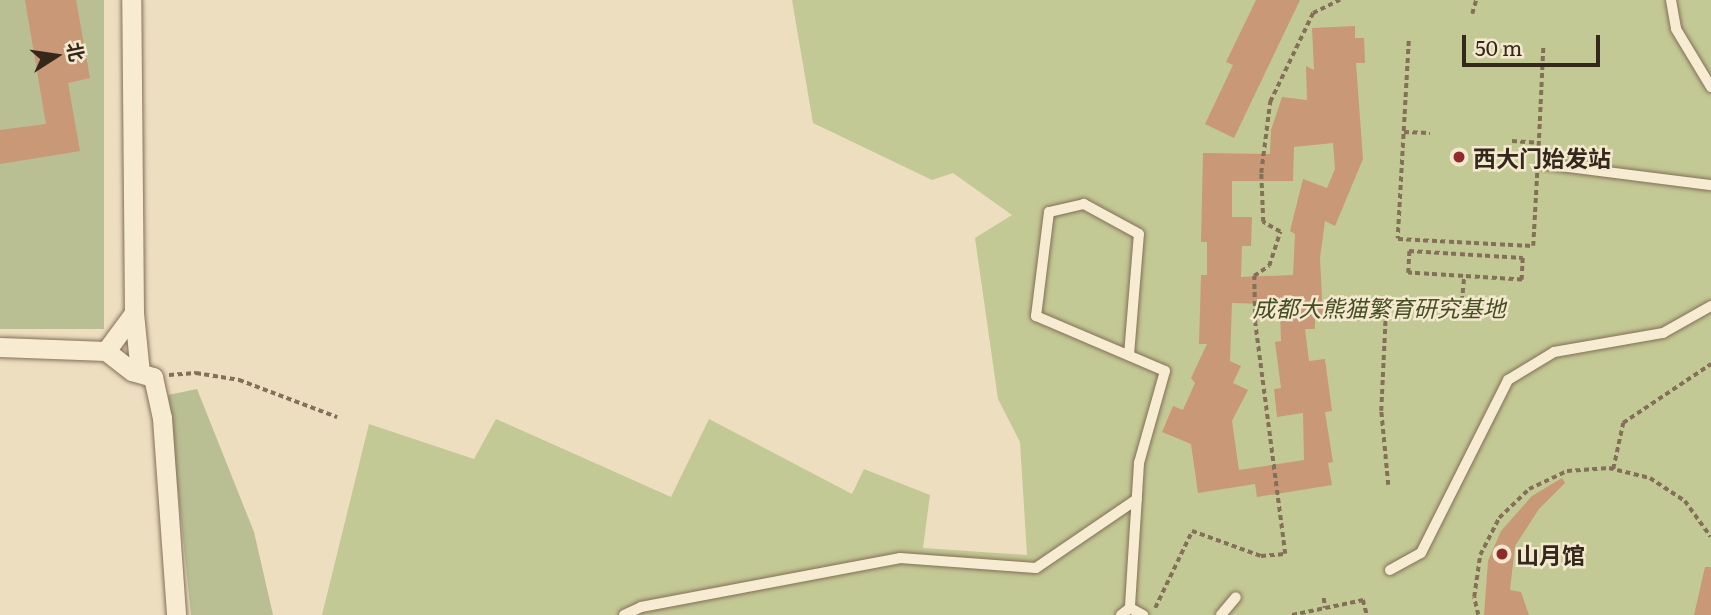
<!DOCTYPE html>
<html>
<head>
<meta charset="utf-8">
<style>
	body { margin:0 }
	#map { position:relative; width:1711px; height:615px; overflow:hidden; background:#ecdebf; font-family:Literata,"Noto Sans SC",serif }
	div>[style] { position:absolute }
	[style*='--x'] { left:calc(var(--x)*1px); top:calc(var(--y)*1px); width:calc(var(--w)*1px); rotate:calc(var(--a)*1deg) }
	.green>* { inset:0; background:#c3c994 }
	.cemetery>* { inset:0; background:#b9be93; transform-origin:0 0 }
	.building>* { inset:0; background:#c99876 }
	.path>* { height:3.5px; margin-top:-1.75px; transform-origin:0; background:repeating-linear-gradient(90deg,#846f58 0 5px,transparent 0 8.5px) }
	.roads { filter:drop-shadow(0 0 2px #846f58) drop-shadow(0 0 2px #846f58) }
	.service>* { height:10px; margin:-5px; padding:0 5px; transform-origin:5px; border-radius:5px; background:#f7ecd2 }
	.minor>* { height:19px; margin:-9.5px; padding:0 9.5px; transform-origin:9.5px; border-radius:9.5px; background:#f7ecd2 }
	.dots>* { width:19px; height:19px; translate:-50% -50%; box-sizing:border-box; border:4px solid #f4e9ce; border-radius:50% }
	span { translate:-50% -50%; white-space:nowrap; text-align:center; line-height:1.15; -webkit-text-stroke:5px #f4e9ce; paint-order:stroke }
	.poi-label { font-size:23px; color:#34271c; font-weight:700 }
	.left { translate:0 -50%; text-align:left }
	.park-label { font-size:23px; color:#454f24; font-style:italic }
	.north { position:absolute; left:21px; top:21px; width:70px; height:70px; -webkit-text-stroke:5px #f4e9ce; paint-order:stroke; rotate:78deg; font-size:19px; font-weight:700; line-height:28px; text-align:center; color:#34271c }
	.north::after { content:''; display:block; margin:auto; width:24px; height:32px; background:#34271c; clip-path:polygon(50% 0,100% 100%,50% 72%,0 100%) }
	.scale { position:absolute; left:1462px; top:35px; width:138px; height:32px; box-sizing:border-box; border:4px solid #34271c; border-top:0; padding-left:9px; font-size:21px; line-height:24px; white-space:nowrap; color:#34271c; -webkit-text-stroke:5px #f4e9ce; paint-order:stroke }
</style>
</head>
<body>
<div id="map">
	<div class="green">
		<i style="clip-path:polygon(792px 0,1711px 0,1711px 615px,322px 615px,369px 424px,474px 459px,496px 419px,671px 497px,709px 419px,852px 494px,864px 469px,930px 495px,923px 548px,1027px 555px,1020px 442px,998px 399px,975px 238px,1012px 215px,953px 173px,932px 180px,813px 123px)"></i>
	</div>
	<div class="cemetery">
		<i style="left:0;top:0;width:104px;height:329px"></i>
		<i style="clip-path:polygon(197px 389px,254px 532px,273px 615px,191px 615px,168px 395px)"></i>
	</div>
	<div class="building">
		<i style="clip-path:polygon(25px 0,76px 0,90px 78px,68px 83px,80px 151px,0 164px,0 130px,46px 124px)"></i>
		<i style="clip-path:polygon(1256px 0,1300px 0,1234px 138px,1205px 124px,1233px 65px,1226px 62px)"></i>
		<i style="clip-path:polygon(evenodd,1355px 26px,1355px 38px,1364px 38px,1365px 63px,1356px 63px,1363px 159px,1335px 226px,1325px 221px,1320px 258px,1323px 318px,1315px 318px,1315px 329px,1305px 329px,1309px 361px,1325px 359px,1332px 411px,1325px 412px,1333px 462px,1328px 463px,1332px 485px,1257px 497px,1255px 484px,1198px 493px,1191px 444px,1162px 432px,1173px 406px,1183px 410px,1195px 383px,1191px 378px,1207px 344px,1199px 344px,1201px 275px,1207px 275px,1207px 242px,1201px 242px,1203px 153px,1270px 154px,1271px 130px,1282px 97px,1307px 100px,1306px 66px,1314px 70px,1312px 28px,1355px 26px,1333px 143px,1335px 169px,1327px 188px,1303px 179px,1290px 231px,1295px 234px,1293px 275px,1241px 277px,1242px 246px,1251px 246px,1252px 217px,1232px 217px,1232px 181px,1293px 181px,1294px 147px,1333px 143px,1355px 26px,1232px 303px,1265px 304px,1265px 312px,1280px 312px,1281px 341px,1275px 342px,1281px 388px,1274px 389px,1277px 417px,1303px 413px,1304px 460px,1239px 470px,1232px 421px,1248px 390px,1233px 383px,1241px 366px,1230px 361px,1232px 303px)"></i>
		<i style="clip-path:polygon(1562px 478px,1565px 483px,1539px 509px,1515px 546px,1510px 590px,1521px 592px,1529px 615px,1484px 615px,1488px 561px,1501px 531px,1532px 496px)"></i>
		<i style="clip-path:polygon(1705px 567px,1711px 567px,1711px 615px,1694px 615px)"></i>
	</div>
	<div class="path">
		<i style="--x:1472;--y:14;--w:15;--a:-74"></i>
		<i style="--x:1409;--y:41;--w:198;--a:93.2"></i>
		<i style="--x:1398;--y:239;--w:135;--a:3"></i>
		<i style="--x:1533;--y:246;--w:73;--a:-86.9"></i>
		<i style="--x:1404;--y:132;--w:26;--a:2"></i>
		<i style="--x:1512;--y:141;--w:26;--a:4"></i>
		<i style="--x:1538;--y:155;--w:107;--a:-87.3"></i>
		<i style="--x:1409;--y:251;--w:114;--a:3.5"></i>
		<i style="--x:1523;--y:258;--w:22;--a:93"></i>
		<i style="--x:1522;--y:280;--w:114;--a:-176.5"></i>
		<i style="--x:1408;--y:273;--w:22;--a:-87"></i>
		<i style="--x:169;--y:375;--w:27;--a:-4"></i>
		<i style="--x:196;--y:373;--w:44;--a:9.2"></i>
		<i style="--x:239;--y:380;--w:105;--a:20.7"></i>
		<i style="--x:1613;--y:469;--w:47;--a:-77.7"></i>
		<i style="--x:1623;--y:423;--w:106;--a:-33.8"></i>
		<i style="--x:1388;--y:485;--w:74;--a:-95.4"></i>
		<i style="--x:1381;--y:411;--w:105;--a:-87.3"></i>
		<i style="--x:1386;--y:306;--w:75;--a:3.1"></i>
		<i style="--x:1461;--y:310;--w:34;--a:-85"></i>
		<i style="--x:1324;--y:598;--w:10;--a:84"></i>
		<i style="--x:1155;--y:608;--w:85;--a:-64.3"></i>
		<i style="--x:1192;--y:531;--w:73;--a:19.9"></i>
		<i style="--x:1261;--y:556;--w:24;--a:-5"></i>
		<i style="--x:1285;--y:554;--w:233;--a:-97.4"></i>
		<i style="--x:1255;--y:323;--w:47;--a:-91.2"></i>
		<i style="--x:1254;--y:276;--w:18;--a:-34"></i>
		<i style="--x:1269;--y:266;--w:36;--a:-72"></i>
		<i style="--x:1280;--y:232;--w:20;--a:-150"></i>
		<i style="--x:1263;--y:222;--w:49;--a:-92.3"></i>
		<i style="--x:1261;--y:173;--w:72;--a:-82.8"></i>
		<i style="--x:1270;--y:102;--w:99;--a:-64.2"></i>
		<i style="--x:1313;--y:13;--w:30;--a:-26"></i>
		<i style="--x:1292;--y:615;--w:73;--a:-11.9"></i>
		<i style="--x:1363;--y:600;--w:16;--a:75"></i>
		<i style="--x:1478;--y:615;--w:18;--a:-103"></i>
		<i style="--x:1474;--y:597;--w:42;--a:-81.9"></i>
		<i style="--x:1480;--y:555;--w:42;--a:-62.8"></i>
		<i style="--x:1499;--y:518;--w:42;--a:-44"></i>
		<i style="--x:1529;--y:489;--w:42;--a:-25.3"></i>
		<i style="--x:1567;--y:471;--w:42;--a:-4.1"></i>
		<i style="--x:1609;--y:468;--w:42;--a:13.7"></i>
		<i style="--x:1650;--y:478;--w:42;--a:33.3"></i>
		<i style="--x:1685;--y:501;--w:44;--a:54.2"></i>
	</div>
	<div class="roads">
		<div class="service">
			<i style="--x:1671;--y:0;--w:29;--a:80"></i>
			<i style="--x:1676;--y:29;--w:68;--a:58.9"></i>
			<i style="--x:1544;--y:164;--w:168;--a:7.2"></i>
			<i style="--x:1129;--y:355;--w:121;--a:-85.3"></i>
			<i style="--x:1139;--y:234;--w:63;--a:-151.4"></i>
			<i style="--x:1084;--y:204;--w:36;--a:167"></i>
			<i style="--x:1049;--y:212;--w:105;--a:97.1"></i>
			<i style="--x:1036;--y:316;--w:140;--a:23.1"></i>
			<i style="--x:1165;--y:371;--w:96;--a:105.8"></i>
			<i style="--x:1139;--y:463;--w:145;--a:93.6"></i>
			<i style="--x:1390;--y:570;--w:35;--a:-29"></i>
			<i style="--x:1421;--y:553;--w:194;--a:-63.3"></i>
			<i style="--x:1508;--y:380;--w:54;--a:-31.3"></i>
			<i style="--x:1554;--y:352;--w:111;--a:-9.9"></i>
			<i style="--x:1663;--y:333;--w:55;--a:-29.4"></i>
			<i style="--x:624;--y:615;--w:19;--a:-25"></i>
			<i style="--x:641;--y:607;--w:264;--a:-10.7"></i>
			<i style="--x:900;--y:558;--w:136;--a:4.2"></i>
			<i style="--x:1036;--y:568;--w:122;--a:-34.3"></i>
			<i style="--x:1121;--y:615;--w:11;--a:-38"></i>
			<i style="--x:1130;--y:608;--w:15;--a:28"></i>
			<i style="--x:1221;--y:615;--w:23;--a:-50"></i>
		</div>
		<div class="minor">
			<i style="--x:134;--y:313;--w:60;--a:84.3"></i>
			<i style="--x:0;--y:347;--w:106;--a:2.2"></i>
			<i style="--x:106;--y:351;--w:47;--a:-53.6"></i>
			<i style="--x:134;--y:313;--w:313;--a:-90.5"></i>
			<i style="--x:106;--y:351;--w:33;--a:38"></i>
			<i style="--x:132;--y:371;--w:22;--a:16"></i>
			<i style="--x:153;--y:377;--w:42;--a:77.6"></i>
			<i style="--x:162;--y:418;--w:197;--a:85.9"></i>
		</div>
	</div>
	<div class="dots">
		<i style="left:1459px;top:157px;background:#902b2c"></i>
		<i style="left:1502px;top:554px;background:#902b2c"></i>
	</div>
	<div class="poi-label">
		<span class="left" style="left:1473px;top:157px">西大门始发站</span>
		<span class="left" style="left:1516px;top:554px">山月馆</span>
	</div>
	<div class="park-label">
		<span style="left:1379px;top:307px">成都大熊猫繁育研究基地</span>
	</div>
	<div class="north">北</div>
	<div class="scale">50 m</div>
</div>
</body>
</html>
